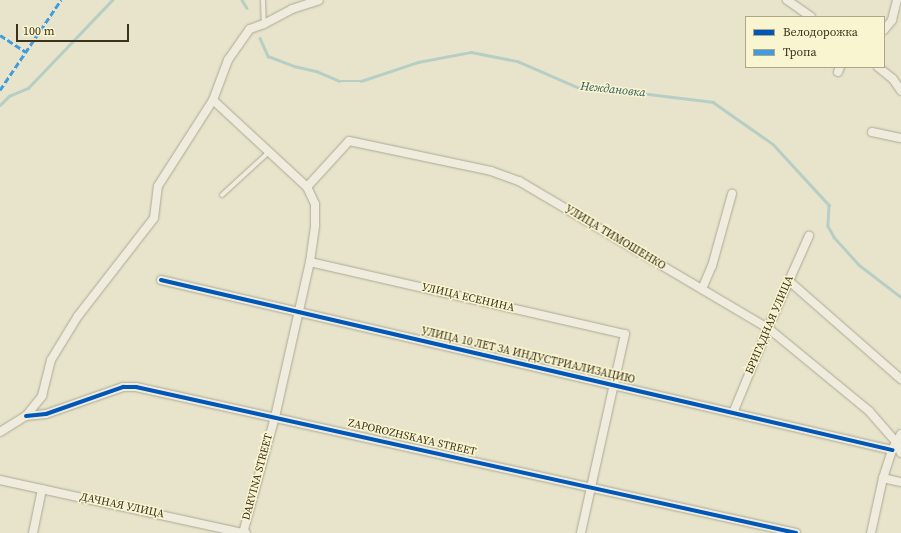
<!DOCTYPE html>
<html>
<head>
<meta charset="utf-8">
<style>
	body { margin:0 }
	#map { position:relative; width:901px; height:533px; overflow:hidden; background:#e7e4cb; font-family:"Source Serif 4",serif }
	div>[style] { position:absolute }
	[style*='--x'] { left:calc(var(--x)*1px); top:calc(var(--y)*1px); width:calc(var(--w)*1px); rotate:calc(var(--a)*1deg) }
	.stream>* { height:2.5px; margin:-1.25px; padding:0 1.25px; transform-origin:1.25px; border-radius:1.25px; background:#b7cec4 }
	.roads { filter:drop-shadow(0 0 1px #aca895) drop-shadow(0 0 1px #aca895) }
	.service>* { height:4px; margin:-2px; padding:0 2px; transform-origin:2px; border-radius:2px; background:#efecde }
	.minor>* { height:8px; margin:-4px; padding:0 4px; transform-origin:4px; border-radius:4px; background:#efecde }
	.tertiary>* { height:11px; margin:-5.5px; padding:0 5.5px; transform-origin:5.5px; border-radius:5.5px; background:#efecde }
	.quiet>* { height:3px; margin-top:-1.5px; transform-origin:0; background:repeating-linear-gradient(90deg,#3f9ddf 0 6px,transparent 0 9px) }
	.cycleway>* { height:4px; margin:-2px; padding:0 2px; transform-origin:2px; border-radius:2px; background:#0057b8 }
	span { translate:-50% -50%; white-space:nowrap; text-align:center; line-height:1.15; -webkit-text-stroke:3px #f9f5d0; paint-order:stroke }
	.street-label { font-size:11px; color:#3c311b }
	.water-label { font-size:12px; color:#29575d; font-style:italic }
	.legend { position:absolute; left:745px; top:16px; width:140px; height:52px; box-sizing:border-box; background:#f9f5d0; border:1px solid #ada788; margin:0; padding:5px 7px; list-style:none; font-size:12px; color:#3c311b }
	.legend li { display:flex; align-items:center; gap:8px; height:20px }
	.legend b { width:20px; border:1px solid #ada788 }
	.scale { position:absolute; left:16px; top:24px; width:113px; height:18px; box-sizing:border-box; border:2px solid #3c311b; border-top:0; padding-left:5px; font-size:12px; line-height:14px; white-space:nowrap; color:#3c311b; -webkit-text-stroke:3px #f9f5d0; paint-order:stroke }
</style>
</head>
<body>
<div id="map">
	<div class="stream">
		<i style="--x:242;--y:0;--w:9;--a:58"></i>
		<i style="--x:260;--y:38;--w:20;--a:66"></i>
		<i style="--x:268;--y:56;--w:28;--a:21"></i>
		<i style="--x:294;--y:66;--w:23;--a:13"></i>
		<i style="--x:316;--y:71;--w:25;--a:23"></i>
		<i style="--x:339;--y:81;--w:22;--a:0"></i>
		<i style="--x:361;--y:81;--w:60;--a:-18.4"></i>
		<i style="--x:418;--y:62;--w:54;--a:-10.7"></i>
		<i style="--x:471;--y:52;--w:47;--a:11.1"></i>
		<i style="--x:517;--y:61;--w:71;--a:23.3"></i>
		<i style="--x:582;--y:89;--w:50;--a:3.4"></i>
		<i style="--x:632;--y:92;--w:82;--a:7"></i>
		<i style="--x:713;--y:102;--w:73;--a:35"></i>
		<i style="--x:773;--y:144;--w:83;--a:47.4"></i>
		<i style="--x:829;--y:205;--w:21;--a:93"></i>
		<i style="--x:828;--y:226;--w:13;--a:61"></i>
		<i style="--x:834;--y:237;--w:36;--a:48"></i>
		<i style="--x:858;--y:264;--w:54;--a:37.5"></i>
		<i style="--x:0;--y:105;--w:13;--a:-45"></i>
		<i style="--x:9;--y:96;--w:21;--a:-23"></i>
		<i style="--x:28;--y:88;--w:122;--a:-46.3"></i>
	</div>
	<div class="roads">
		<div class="service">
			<i style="--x:263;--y:0;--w:24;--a:88"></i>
			<i style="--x:222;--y:195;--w:64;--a:-42.5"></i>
		</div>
		<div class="minor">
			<i style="--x:787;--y:0;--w:29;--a:35"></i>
			<i style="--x:884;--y:30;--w:13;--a:-51"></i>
			<i style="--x:892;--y:20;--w:21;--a:-76"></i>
			<i style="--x:878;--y:67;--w:19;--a:39"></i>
			<i style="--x:893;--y:79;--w:14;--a:56"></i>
			<i style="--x:838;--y:72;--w:5;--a:-68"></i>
			<i style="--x:872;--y:132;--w:30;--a:12"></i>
			<i style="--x:307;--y:187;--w:62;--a:-47.6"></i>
			<i style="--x:349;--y:141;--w:145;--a:11.9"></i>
			<i style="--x:491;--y:171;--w:30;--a:20"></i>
			<i style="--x:519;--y:181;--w:289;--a:30.6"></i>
			<i style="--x:768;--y:328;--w:131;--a:39.4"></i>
			<i style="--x:869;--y:411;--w:41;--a:48.9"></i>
			<i style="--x:896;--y:442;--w:12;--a:66"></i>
			<i style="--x:310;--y:262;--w:323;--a:12.9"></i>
			<i style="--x:625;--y:334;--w:204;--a:102.5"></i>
			<i style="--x:161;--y:280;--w:751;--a:13.09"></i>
			<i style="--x:789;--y:281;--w:149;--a:41.2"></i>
			<i style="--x:702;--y:289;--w:25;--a:-67"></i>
			<i style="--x:712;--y:266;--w:75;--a:-74.5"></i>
			<i style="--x:733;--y:413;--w:92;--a:-67.6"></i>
			<i style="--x:768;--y:328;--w:101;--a:-66"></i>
			<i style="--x:26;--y:416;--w:20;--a:-6"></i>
			<i style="--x:46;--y:414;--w:82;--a:-19.3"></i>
			<i style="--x:123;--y:387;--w:13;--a:0"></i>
			<i style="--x:136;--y:387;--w:676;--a:12.47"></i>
			<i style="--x:0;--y:432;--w:31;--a:-32"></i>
			<i style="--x:26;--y:416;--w:26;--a:-51"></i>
			<i style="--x:42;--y:396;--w:37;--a:-76"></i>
			<i style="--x:51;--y:360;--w:52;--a:-58.5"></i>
			<i style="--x:78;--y:316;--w:124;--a:-52.2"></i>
			<i style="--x:154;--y:218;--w:32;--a:-83"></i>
			<i style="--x:158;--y:186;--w:102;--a:-57.4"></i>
			<i style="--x:213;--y:100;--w:43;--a:-69.4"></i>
			<i style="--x:228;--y:60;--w:38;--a:-55"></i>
			<i style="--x:250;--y:29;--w:15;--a:-20"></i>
			<i style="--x:264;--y:24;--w:32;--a:-28"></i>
			<i style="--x:292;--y:9;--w:28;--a:-18"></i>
			<i style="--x:883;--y:478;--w:18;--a:13"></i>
			<i style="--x:0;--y:480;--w:249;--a:12.3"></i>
			<i style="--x:243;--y:533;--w:120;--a:-74.6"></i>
			<i style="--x:275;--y:417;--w:159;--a:-77.3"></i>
			<i style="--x:310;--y:262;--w:37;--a:-82"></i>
			<i style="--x:315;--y:225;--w:21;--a:-90"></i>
			<i style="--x:315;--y:204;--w:19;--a:-115"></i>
			<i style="--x:307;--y:187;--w:128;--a:-137.2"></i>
			<i style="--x:33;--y:533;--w:45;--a:-78.4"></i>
			<i style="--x:871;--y:533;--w:56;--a:-77.7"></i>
			<i style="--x:883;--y:478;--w:29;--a:-72"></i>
			<i style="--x:892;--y:450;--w:18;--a:-61"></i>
		</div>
		<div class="tertiary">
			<i style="--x:243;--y:533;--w:1;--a:0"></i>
		</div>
	</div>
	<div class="quiet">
		<i style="--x:0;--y:35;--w:31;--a:33"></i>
		<i style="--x:0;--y:90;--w:109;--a:-55.9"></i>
	</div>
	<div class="cycleway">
		<i style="--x:161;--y:280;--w:751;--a:13.09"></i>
		<i style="--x:26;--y:416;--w:20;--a:-6"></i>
		<i style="--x:46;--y:414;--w:82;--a:-19.3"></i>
		<i style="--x:123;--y:387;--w:13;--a:0"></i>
		<i style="--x:136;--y:387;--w:676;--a:12.47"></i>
	</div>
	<div class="street-label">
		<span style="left:615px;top:238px;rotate:31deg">УЛИЦА ТИМОШЕНКО</span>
		<span style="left:468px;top:298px;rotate:13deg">УЛИЦА ЕСЕНИНА</span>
		<span style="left:770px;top:325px;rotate:-67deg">БРИГАДНАЯ УЛИЦА</span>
		<span style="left:528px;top:356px;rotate:13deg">УЛИЦА 10 ЛЕТ ЗА ИНДУСТРИАЛИЗАЦИЮ</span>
		<span style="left:412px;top:438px;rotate:13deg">ZAPOROZHSKAYA STREET</span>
		<span style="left:258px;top:477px;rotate:-75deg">DARVINA STREET</span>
		<span style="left:122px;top:506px;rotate:12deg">ДАЧНАЯ УЛИЦА</span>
	</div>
	<div class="water-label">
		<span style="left:613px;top:90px;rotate:6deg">Неждановка</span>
	</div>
	<ul class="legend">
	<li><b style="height:5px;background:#0057b8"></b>Велодорожка</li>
	<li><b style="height:5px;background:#3f9ddf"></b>Тропа</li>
	</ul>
	<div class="scale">100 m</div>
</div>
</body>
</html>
